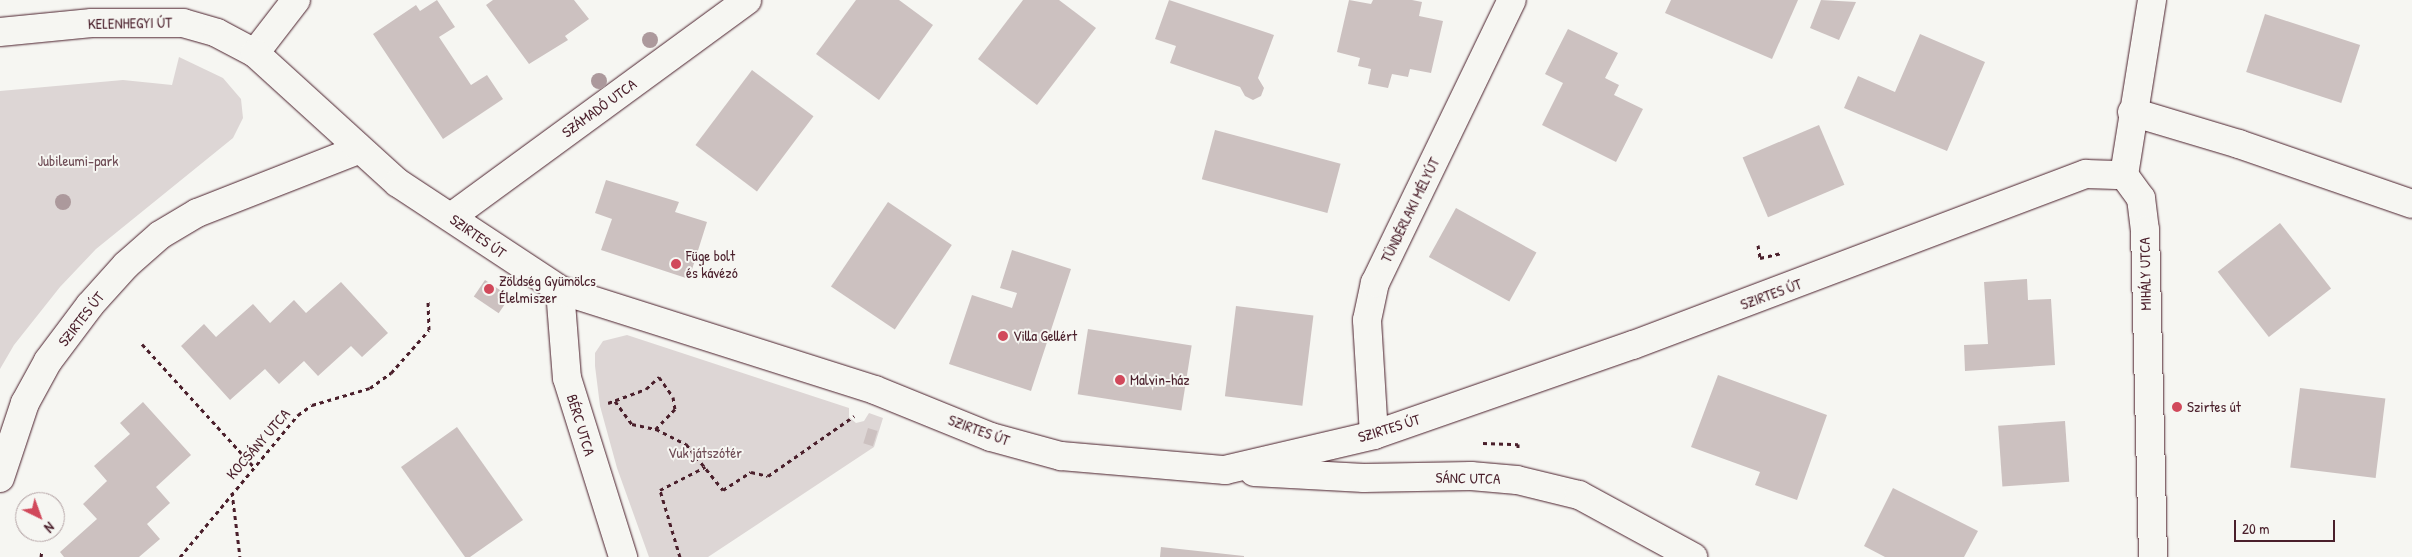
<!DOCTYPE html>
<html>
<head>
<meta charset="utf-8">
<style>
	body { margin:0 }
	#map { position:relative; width:2412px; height:557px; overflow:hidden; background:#f6f6f2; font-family:"Patrick Hand",sans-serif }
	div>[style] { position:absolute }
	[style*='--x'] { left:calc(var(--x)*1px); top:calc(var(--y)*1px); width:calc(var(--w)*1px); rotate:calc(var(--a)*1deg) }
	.green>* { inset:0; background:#ddd6d5 }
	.building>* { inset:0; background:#ccc1c0; transform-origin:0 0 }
	.path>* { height:3px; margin-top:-1.5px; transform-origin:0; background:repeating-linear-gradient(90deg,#4a1f2b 0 4px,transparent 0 8px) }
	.roads { filter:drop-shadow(0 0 1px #4a1f2b) drop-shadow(0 0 1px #4a1f2b) }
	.street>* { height:28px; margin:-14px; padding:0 14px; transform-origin:14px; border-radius:14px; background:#f6f6f2 }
	.secondary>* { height:28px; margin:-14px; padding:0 14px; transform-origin:14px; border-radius:14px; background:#f6f6f2 }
	.trees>* { width:16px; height:16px; margin:-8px; border-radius:50%; background:#ac999c }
	.dots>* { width:14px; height:14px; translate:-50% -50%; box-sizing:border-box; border:2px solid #f6f6f2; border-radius:50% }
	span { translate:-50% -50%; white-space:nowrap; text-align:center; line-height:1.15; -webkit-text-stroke:4px #f6f6f2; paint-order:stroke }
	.street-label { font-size:15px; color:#4a1f2b }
	.park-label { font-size:15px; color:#6f4d56 }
	.poi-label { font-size:15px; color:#4a1f2b }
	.left { translate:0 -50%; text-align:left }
	.north { position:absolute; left:15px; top:492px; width:50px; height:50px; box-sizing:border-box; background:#f6f6f2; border:1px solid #b1a0a2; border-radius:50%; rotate:138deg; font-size:14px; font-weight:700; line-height:20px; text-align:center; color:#4a1f2b }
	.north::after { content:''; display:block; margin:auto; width:18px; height:22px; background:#d1495b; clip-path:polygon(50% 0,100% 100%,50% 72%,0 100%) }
	.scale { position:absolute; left:2234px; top:520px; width:101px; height:22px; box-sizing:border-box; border:2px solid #4a1f2b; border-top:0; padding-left:6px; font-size:15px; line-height:18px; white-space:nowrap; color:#4a1f2b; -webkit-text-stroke:4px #f6f6f2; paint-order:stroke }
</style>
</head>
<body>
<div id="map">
	<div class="green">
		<i style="clip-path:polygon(179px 57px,223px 78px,241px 99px,243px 118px,233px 138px,96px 249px,60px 287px,14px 345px,0 369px,0 91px,123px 80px,172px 85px)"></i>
		<i style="clip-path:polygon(627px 335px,849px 408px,849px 417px,856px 423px,864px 421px,869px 413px,883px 418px,874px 447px,708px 557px,649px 557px,617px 468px,600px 406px,595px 366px,595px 353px,603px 341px)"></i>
	</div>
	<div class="building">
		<i style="clip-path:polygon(437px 0,455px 27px,439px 37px,471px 85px,487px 75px,503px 99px,443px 139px,373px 34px,416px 5px,420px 11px)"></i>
		<i style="clip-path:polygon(493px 0,574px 0,589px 19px,565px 36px,568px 40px,529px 64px,486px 5px)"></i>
		<i style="clip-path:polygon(856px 0,899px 0,933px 25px,879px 100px,816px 54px)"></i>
		<i style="clip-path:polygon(1023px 0,1059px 0,1096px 28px,1037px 105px,978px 59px)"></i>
		<i style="clip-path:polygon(1169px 0,1274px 35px,1258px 78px,1264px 88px,1261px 96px,1253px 100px,1245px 96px,1240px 87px,1170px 63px,1176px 46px,1155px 39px)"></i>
		<i style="clip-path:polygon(1349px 0,1371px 4px,1373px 0,1412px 0,1422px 2px,1419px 16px,1443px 21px,1431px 73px,1410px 69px,1408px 77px,1392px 74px,1388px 88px,1368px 84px,1371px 69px,1358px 66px,1360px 58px,1337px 52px)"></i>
		<i style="clip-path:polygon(1671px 0,1798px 0,1772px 59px,1665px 13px)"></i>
		<i style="clip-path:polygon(1821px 0,1856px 2px,1839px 40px,1810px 28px)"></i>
		<i style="left:2265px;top:14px;width:100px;height:61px;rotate:18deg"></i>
		<i style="clip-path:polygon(1568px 29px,1618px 53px,1605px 78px,1619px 85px,1614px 95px,1643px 109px,1616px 162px,1542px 125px,1563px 83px,1545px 74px)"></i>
		<i style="clip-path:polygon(1920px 34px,1985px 62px,1947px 151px,1844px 108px,1858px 76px,1895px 92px)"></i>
		<i style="left:752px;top:70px;width:77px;height:94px;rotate:37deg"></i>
		<i style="left:1819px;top:125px;width:65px;height:83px;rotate:67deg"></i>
		<i style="left:1215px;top:130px;width:130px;height:51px;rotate:15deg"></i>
		<i style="clip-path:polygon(606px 180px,679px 202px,675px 212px,707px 222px,689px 279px,601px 250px,612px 219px,595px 213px)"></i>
		<i style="left:888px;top:202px;width:77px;height:102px;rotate:34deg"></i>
		<i style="left:1456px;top:208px;width:92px;height:56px;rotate:29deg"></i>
		<i style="left:2280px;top:223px;width:83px;height:79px;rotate:52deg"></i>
		<i style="clip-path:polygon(1012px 250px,1071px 269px,1031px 391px,949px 364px,972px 295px,1012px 308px,1017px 293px,1000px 288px)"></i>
		<i style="clip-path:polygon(2027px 279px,2028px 300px,2051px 299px,2055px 365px,1965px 371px,1964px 345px,1988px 344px,1984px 282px)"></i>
		<i style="left:485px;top:280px;width:30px;height:20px;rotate:34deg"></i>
		<i style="clip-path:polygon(341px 282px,388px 333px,362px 357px,351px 346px,318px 376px,304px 361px,279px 384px,265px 369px,230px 400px,181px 346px,204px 324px,216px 337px,253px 304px,270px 323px,294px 300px,306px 313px)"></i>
		<i style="left:1236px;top:306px;width:78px;height:91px;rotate:7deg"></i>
		<i style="left:1088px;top:329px;width:105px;height:66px;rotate:9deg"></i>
		<i style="clip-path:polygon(1718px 375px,1827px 415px,1797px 500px,1755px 485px,1760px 472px,1691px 447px)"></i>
		<i style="left:2300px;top:388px;width:86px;height:80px;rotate:7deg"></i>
		<i style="clip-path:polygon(143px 402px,191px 455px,156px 487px,170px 503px,147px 524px,160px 539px,139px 557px,64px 557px,60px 552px,97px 519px,83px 504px,107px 481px,94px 466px,130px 434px,120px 423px)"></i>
		<i style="left:2065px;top:421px;width:61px;height:67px;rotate:86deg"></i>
		<i style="clip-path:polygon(457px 427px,523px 520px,470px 557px,465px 557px,401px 467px)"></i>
		<i style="left:868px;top:428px;width:10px;height:16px;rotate:17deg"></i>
		<i style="clip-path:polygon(1893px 488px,1978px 531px,1964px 557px,1885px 557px,1864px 546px)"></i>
		<i style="clip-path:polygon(1161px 547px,1244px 556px,1244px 557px,1160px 557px)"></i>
	</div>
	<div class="path">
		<i style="--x:1758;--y:245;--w:13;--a:81"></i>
		<i style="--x:1760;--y:258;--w:22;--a:-13"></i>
		<i style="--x:142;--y:344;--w:165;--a:47.7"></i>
		<i style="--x:615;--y:401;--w:29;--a:54"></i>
		<i style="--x:632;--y:424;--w:25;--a:12"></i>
		<i style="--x:656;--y:429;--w:34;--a:27"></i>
		<i style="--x:686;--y:444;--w:59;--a:51.2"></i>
		<i style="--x:723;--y:490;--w:33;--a:-33"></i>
		<i style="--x:751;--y:472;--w:17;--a:13"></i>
		<i style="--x:768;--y:476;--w:105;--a:-34.9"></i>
		<i style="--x:608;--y:403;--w:40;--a:-20.2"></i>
		<i style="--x:646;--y:389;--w:18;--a:-43"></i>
		<i style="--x:659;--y:377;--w:24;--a:55"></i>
		<i style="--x:673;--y:397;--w:12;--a:81"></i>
		<i style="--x:675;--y:409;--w:28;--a:134"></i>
		<i style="--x:1483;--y:443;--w:35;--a:2"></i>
		<i style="--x:1518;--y:444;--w:6;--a:90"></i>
		<i style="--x:232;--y:492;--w:65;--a:83"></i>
		<i style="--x:41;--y:557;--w:7;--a:-82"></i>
		<i style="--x:180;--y:557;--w:185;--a:-50.3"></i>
		<i style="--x:298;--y:415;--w:17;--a:-36"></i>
		<i style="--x:312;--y:405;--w:60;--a:-16.3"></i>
		<i style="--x:370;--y:388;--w:26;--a:-36"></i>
		<i style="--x:391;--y:373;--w:57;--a:-48.5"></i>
		<i style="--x:429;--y:330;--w:30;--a:-92"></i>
		<i style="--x:680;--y:557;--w:70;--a:-106.6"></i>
		<i style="--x:660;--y:490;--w:51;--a:-27.1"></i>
	</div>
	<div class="roads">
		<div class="street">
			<i style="--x:255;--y:53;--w:67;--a:-52.3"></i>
			<i style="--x:2132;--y:112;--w:112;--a:16.7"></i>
			<i style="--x:2239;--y:144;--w:183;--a:19.1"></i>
			<i style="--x:2124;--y:175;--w:177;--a:-80.9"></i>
			<i style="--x:451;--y:217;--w:367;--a:-36.2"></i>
			<i style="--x:560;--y:290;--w:88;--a:85.5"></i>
			<i style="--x:567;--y:378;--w:188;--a:72.6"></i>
			<i style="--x:1374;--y:435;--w:115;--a:-93.5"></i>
			<i style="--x:1367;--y:320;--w:38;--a:-78"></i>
			<i style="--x:1375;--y:283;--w:314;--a:-64.2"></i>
			<i style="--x:0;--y:478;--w:79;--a:-71.6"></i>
			<i style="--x:25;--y:403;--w:48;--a:-61.3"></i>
			<i style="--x:48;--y:361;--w:70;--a:-53.1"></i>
			<i style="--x:90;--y:305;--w:54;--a:-48"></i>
			<i style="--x:126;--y:265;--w:45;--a:-41.4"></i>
			<i style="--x:160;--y:235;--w:43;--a:-30.7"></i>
			<i style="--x:197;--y:213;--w:173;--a:-21.4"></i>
		</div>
		<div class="secondary">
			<i style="--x:0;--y:32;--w:92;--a:-5.6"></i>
			<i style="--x:92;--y:23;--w:91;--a:0"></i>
			<i style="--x:183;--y:23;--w:35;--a:16"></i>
			<i style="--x:217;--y:33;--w:43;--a:27.8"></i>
			<i style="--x:255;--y:53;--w:193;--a:42.3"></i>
			<i style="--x:398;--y:183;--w:194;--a:33.4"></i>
			<i style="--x:560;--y:290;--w:330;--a:17.6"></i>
			<i style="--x:875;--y:390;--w:125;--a:22.1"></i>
			<i style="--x:991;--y:437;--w:73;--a:15.2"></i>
			<i style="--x:1061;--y:456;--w:165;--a:4.9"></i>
			<i style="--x:1225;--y:470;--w:153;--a:-13.2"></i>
			<i style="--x:1374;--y:435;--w:274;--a:-19.2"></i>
			<i style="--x:1633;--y:345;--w:484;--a:-20.7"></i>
			<i style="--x:2086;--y:174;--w:38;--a:2"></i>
			<i style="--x:2124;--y:175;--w:29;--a:54"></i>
			<i style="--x:2141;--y:198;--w:32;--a:83"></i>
			<i style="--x:2145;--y:230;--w:327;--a:88.6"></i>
			<i style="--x:1254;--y:472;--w:110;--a:3.1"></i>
			<i style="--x:1364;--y:478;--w:107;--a:-1.1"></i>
			<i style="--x:1471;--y:476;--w:46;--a:5"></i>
			<i style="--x:1517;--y:480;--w:64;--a:13.6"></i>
			<i style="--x:1579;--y:495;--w:130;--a:28.5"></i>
		</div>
	</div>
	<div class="trees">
		<i style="left:650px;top:40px"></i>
		<i style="left:599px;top:81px"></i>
		<i style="left:63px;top:202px"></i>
	</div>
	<div class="dots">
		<i style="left:676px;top:264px;background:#d1495b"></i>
		<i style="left:489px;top:289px;background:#d1495b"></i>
		<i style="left:1003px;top:336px;background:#d1495b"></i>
		<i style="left:1120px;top:380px;background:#d1495b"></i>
		<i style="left:2177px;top:407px;background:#d1495b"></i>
	</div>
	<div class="street-label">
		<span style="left:130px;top:23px;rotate:-1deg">KELENHEGYI ÚT</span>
		<span style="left:599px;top:108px;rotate:-36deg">SZÁMADÓ UTCA</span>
		<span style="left:1410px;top:210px;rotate:-64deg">TÜNDÉRLAKI MÉLYÚT</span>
		<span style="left:478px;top:236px;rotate:35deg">SZIRTES ÚT</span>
		<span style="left:2145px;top:274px;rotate:-91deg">MIHÁLY UTCA</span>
		<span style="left:1771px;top:294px;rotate:-20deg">SZIRTES ÚT</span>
		<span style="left:81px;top:319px;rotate:-52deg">SZIRTES ÚT</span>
		<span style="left:581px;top:425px;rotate:73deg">BÉRC UTCA</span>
		<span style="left:1389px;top:428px;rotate:-17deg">SZIRTES ÚT</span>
		<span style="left:979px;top:430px;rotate:20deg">SZIRTES ÚT</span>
		<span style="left:258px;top:444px;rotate:-49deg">KOCSÁNY UTCA</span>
		<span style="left:1468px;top:478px;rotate:1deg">SÁNC UTCA</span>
	</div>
	<div class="park-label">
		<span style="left:78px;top:161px">Jubileumi-park</span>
		<span style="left:705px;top:453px">Vuk játszótér</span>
	</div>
	<div class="poi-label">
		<span class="left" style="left:686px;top:264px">Füge bolt<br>és kávézó</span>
		<span class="left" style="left:499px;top:289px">Zöldség Gyümölcs<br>Élelmiszer</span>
		<span class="left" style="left:1013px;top:336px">Villa Gellért</span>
		<span class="left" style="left:1130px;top:380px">Malvin-ház</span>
		<span class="left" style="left:2187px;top:407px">Szirtes út</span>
	</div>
	<div class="north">N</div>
	<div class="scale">20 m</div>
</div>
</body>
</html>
